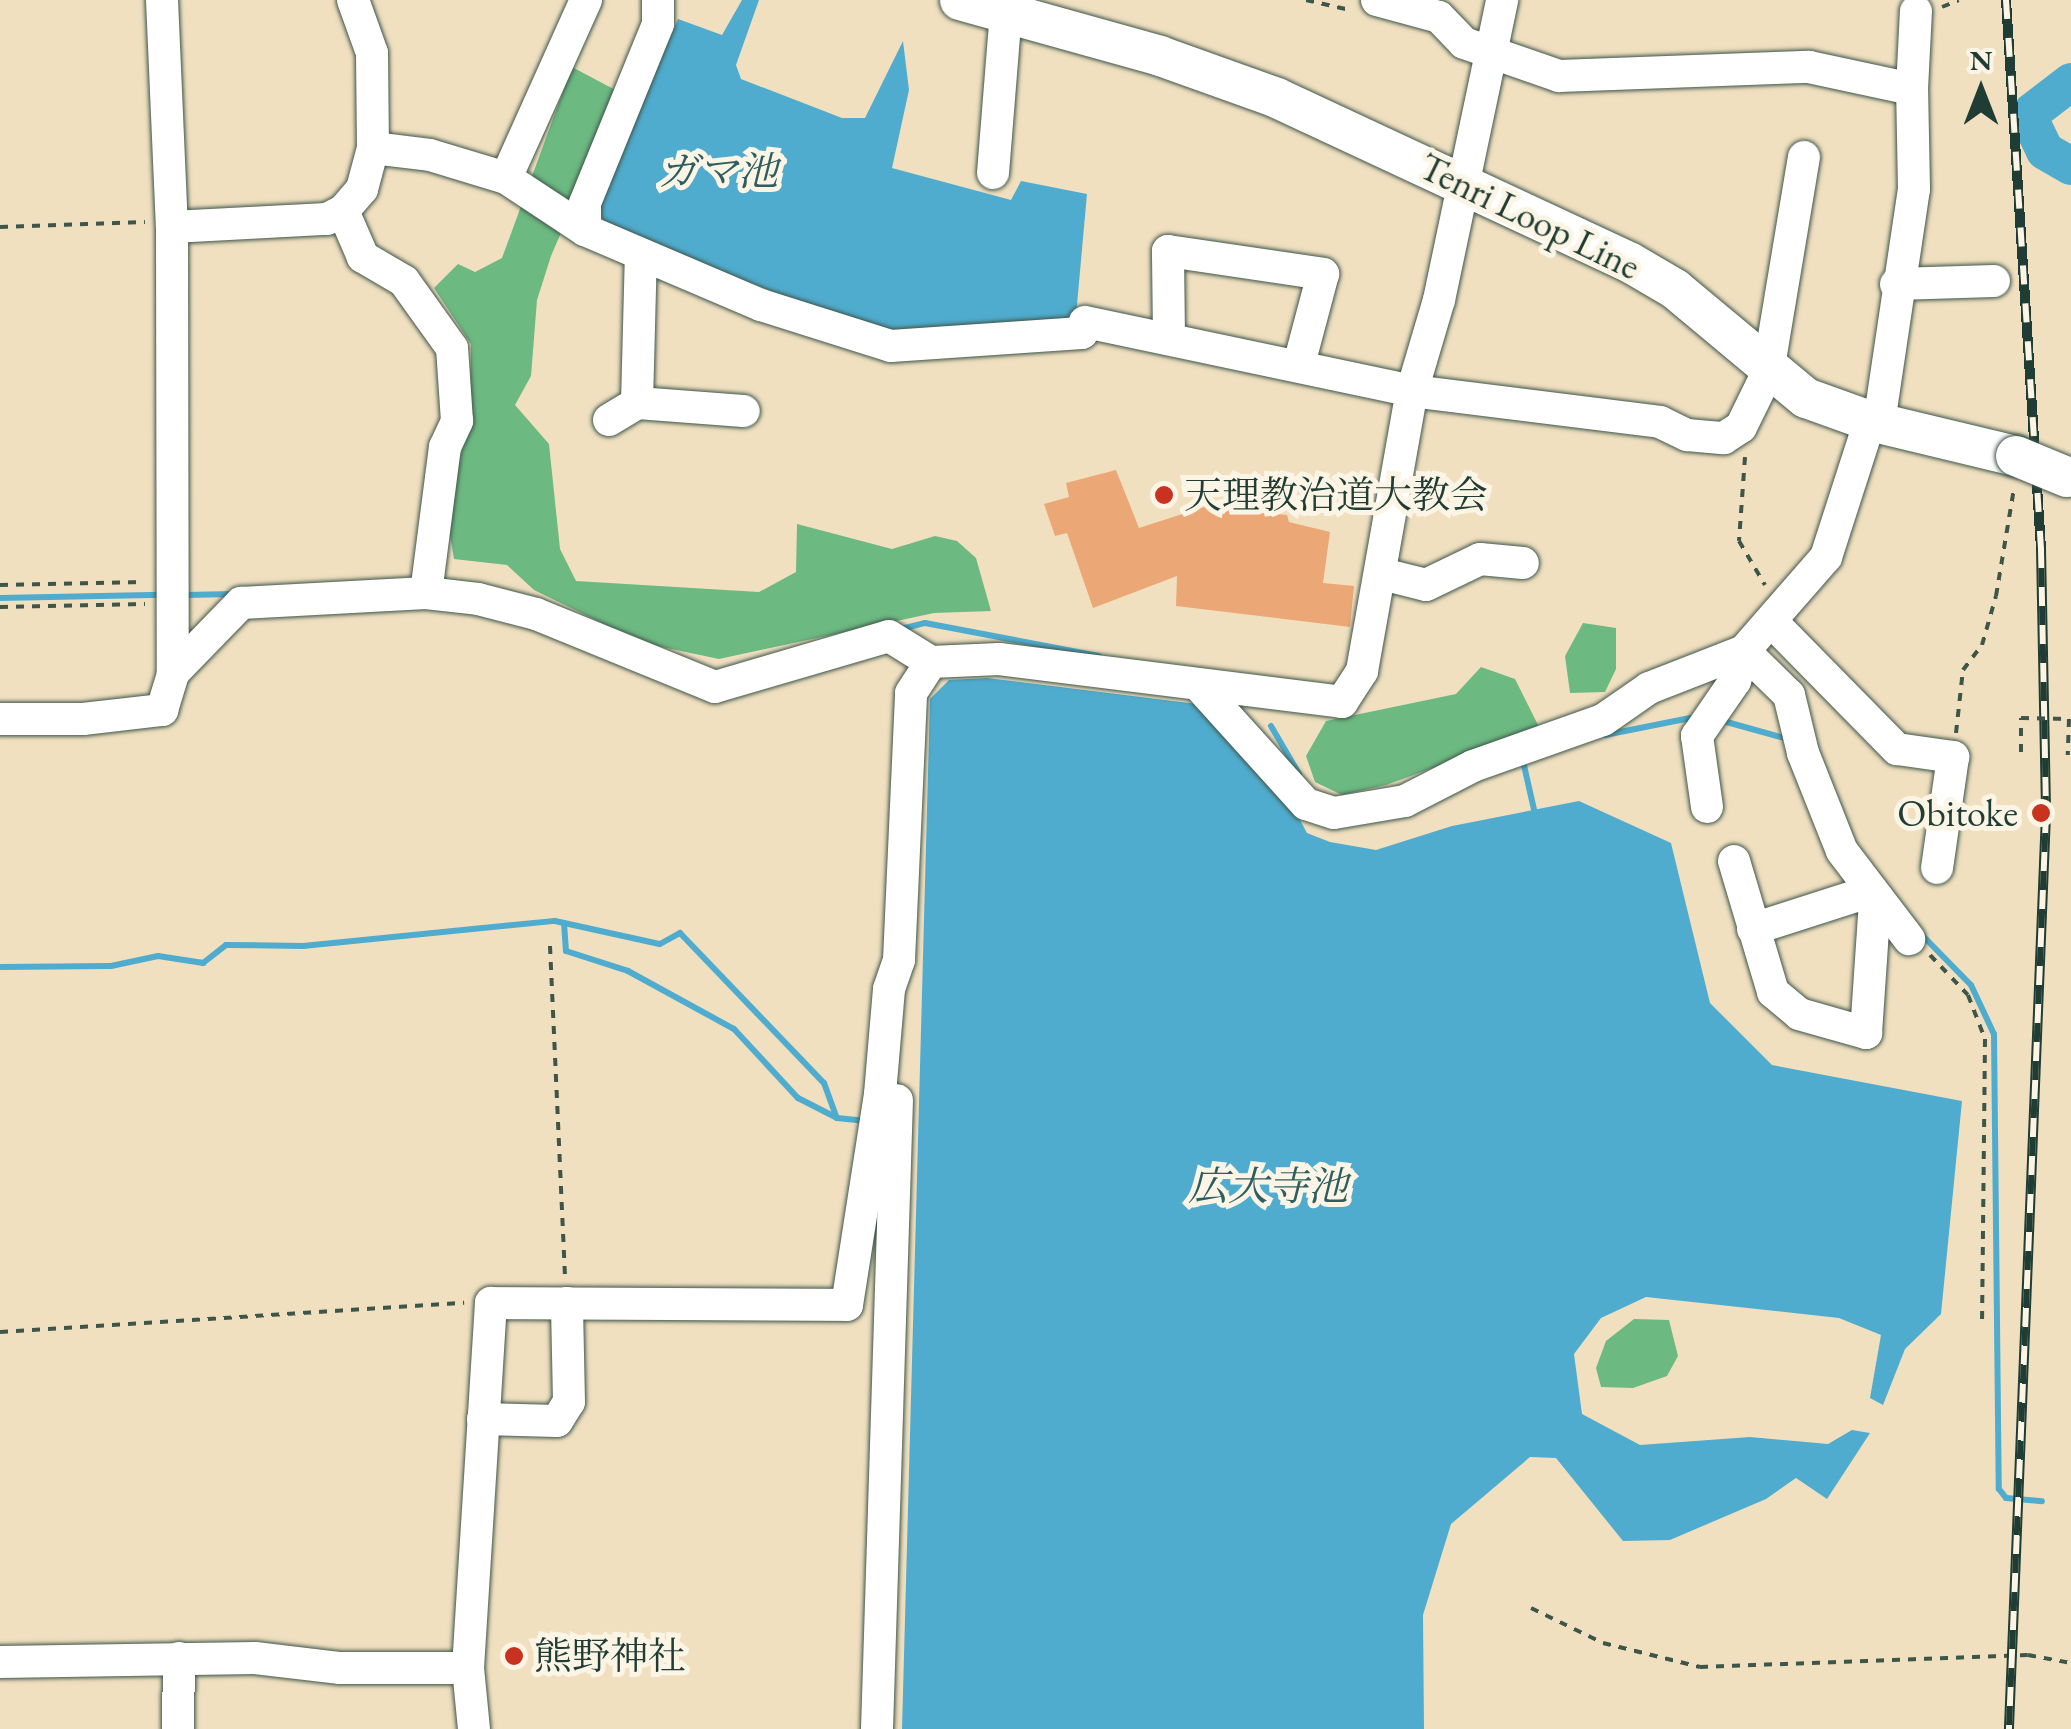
<!DOCTYPE html>
<html>
<head>
<meta charset="utf-8">
<style>
	body { margin:0 }
	#map { position:relative; width:2071px; height:1729px; overflow:hidden; background:#f0e0c0; font-family:"EB Garamond","Noto Serif JP",serif }
	div>[style] { position:absolute }
	[style*='--x'] { left:calc(var(--x)*1px); top:calc(var(--y)*1px); width:calc(var(--w)*1px); rotate:calc(var(--a)*1deg) }
	.forest>* { inset:0; background:#6db982 }
	.water>* { inset:0; background:#50acce }
	.stream>* { height:6px; margin:-3px; padding:0 3px; transform-origin:3px; border-radius:3px; background:#50acce }
	.river>* { height:38px; margin:-19px; padding:0 19px; transform-origin:19px; border-radius:19px; background:#50acce }
	.building>* { inset:0; background:#eca776 }
	.path>* { height:4px; margin-top:-2px; transform-origin:0; background:repeating-linear-gradient(90deg,#3e5549 0 8px,transparent 0 16px) }
	.roads { filter:drop-shadow(0 0 2px #3e5549) drop-shadow(0 0 2px #3e5549) }
	.minor>* { height:32px; margin:-16px; padding:0 16px; transform-origin:16px; border-radius:16px; background:#fff }
	.major>* { height:40px; margin:-20px; padding:0 20px; transform-origin:20px; border-radius:20px; background:#fff }
	.rail>* { height:10px; margin-top:-5px; transform-origin:0; background:repeating-linear-gradient(90deg,#fcf5e5 0 19px,#1f3d34 0 38px); box-sizing:border-box; border-block:2px solid #1f3d34 }
	.path-bridge>* { height:4px; margin-top:-2px; transform-origin:0; background:repeating-linear-gradient(90deg,#3e5549 0 8px,transparent 0 16px) }
	.bridges { filter:drop-shadow(0 0 2px #3e5549) drop-shadow(0 0 2px #3e5549) }
	.major-bridge>* { height:40px; margin:-20px; padding:0 20px; transform-origin:20px; border-radius:20px; background:#fff }
	.dots>* { width:28px; height:28px; translate:-50% -50%; box-sizing:border-box; border:5px solid #fcf5e5; border-radius:50% }
	span { translate:-50% -50%; white-space:nowrap; text-align:center; line-height:1.15; -webkit-text-stroke:10px #fcf5e5; paint-order:stroke }
	.street-label { font-size:38px; color:#1f3d34 }
	.poi-label { font-size:38px; color:#1f3d34 }
	.left { translate:0 -50%; text-align:left }
	.right { translate:-100% -50%; text-align:right }
	.water-label { font-size:40px; color:#2e5e62; font-style:italic }
	.north { position:absolute; left:1931px; top:40px; width:100px; height:100px; -webkit-text-stroke:8px #fcf5e5; paint-order:stroke; rotate:0deg; font-size:28px; font-weight:700; line-height:40px; text-align:center; color:#1f3d34 }
	.north::after { content:''; display:block; margin:auto; width:35px; height:45px; background:#1f3d34; clip-path:polygon(50% 0,100% 100%,50% 72%,0 100%) }
</style>
</head>
<body>
<div id="map">
	<div class="forest">
		<i style="clip-path:polygon(572px 67px,621px 93px,551px 256px,537px 300px,531px 376px,515px 405px,549px 444px,560px 549px,576px 581px,759px 592px,796px 572px,797px 524px,892px 549px,935px 536px,957px 541px,976px 558px,991px 611px,934px 613px,719px 659px,643px 643px,534px 590px,507px 565px,454px 559px,447px 518px,470px 413px,471px 344px,434px 288px,458px 264px,475px 272px,502px 258px)"></i>
		<i style="clip-path:polygon(1583px 623px,1616px 628px,1616px 669px,1605px 692px,1570px 693px,1565px 656px)"></i>
		<i style="clip-path:polygon(1481px 667px,1515px 679px,1540px 729px,1386px 785px,1342px 795px,1315px 782px,1306px 756px,1326px 721px,1456px 694px)"></i>
		<i style="clip-path:polygon(1634px 1319px,1669px 1320px,1678px 1356px,1667px 1376px,1633px 1388px,1601px 1387px,1596px 1368px,1606px 1341px)"></i>
	</div>
	<div class="water">
		<i style="clip-path:polygon(742px 0,759px 0,736px 65px,741px 79px,842px 118px,865px 118px,903px 41px,909px 90px,892px 168px,1011px 200px,1021px 181px,1087px 194px,1075px 327px,891px 336px,609px 230px,597px 208px,678px 19px,722px 35px)"></i>
		<i style="clip-path:polygon(987px 678px,1197px 704px,1283px 788px,1307px 833px,1330px 842px,1376px 850px,1452px 826px,1579px 801px,1671px 843px,1710px 1003px,1772px 1065px,1962px 1101px,1941px 1314px,1905px 1349px,1883px 1405px,1870px 1398px,1881px 1335px,1839px 1318px,1646px 1297px,1601px 1318px,1574px 1354px,1582px 1414px,1640px 1445px,1750px 1437px,1828px 1444px,1852px 1430px,1870px 1433px,1827px 1499px,1796px 1478px,1766px 1499px,1670px 1540px,1623px 1541px,1556px 1458px,1530px 1457px,1451px 1524px,1423px 1615px,1424px 1729px,902px 1729px,930px 699px,949px 680px)"></i>
	</div>
	<div class="stream">
		<i style="--x:185;--y:595;--w:48;--a:-1.2"></i>
		<i style="--x:0;--y:598;--w:163;--a:-1.1"></i>
		<i style="--x:901;--y:629;--w:25;--a:-14"></i>
		<i style="--x:925;--y:623;--w:177;--a:10.7"></i>
		<i style="--x:1723;--y:721;--w:67;--a:15.5"></i>
		<i style="--x:1271;--y:726;--w:56;--a:59.7"></i>
		<i style="--x:1605;--y:735;--w:92;--a:-11.3"></i>
		<i style="--x:1523;--y:761;--w:58;--a:77.2"></i>
		<i style="--x:564;--y:923;--w:28;--a:86"></i>
		<i style="--x:566;--y:951;--w:65;--a:17.9"></i>
		<i style="--x:628;--y:971;--w:121;--a:28.7"></i>
		<i style="--x:734;--y:1029;--w:94;--a:47.2"></i>
		<i style="--x:798;--y:1098;--w:44;--a:27.1"></i>
		<i style="--x:837;--y:1118;--w:27;--a:6"></i>
		<i style="--x:1921;--y:934;--w:71;--a:45.6"></i>
		<i style="--x:1971;--y:985;--w:54;--a:64.9"></i>
		<i style="--x:1994;--y:1034;--w:455;--a:89.4"></i>
		<i style="--x:1999;--y:1489;--w:11;--a:52"></i>
		<i style="--x:2006;--y:1498;--w:36;--a:5"></i>
		<i style="--x:0;--y:967;--w:111;--a:-0.5"></i>
		<i style="--x:111;--y:966;--w:48;--a:-12"></i>
		<i style="--x:158;--y:956;--w:46;--a:8.8"></i>
		<i style="--x:203;--y:963;--w:29;--a:-38"></i>
		<i style="--x:226;--y:945;--w:77;--a:0.7"></i>
		<i style="--x:303;--y:946;--w:253;--a:-5.7"></i>
		<i style="--x:555;--y:921;--w:107;--a:12.4"></i>
		<i style="--x:660;--y:944;--w:23;--a:-29"></i>
		<i style="--x:680;--y:933;--w:208;--a:46.2"></i>
		<i style="--x:824;--y:1083;--w:37;--a:70"></i>
	</div>
	<div class="river">
		<i style="--x:2071;--y:82;--w:49;--a:142.4"></i>
		<i style="--x:2032;--y:112;--w:8;--a:104"></i>
		<i style="--x:2030;--y:120;--w:34;--a:64"></i>
		<i style="--x:2045;--y:151;--w:30;--a:30"></i>
	</div>
	<div class="building">
		<i style="clip-path:polygon(1116px 470px,1139px 528px,1204px 507px,1287px 515px,1289px 522px,1330px 532px,1323px 583px,1354px 586px,1350px 627px,1176px 606px,1177px 576px,1093px 608px,1067px 533px,1055px 536px,1044px 504px,1069px 497px,1066px 483px)"></i>
	</div>
	<div class="path">
		<i style="--x:1306;--y:0;--w:45;--a:12.8"></i>
		<i style="--x:1942;--y:7;--w:18;--a:-22"></i>
		<i style="--x:0;--y:227;--w:145;--a:-2"></i>
		<i style="--x:1745;--y:457;--w:84;--a:94.1"></i>
		<i style="--x:1739;--y:541;--w:51;--a:59.4"></i>
		<i style="--x:0;--y:585;--w:144;--a:-1.2"></i>
		<i style="--x:0;--y:607;--w:145;--a:-1.2"></i>
		<i style="--x:1956;--y:733;--w:63;--a:-83.7"></i>
		<i style="--x:1963;--y:670;--w:31;--a:-53"></i>
		<i style="--x:1982;--y:645;--w:51;--a:-74.1"></i>
		<i style="--x:1996;--y:596;--w:109;--a:-80.5"></i>
		<i style="--x:550;--y:946;--w:330;--a:87.4"></i>
		<i style="--x:1930;--y:955;--w:55;--a:46.5"></i>
		<i style="--x:1968;--y:995;--w:47;--a:68.9"></i>
		<i style="--x:1985;--y:1039;--w:283;--a:90.6"></i>
		<i style="--x:0;--y:1332;--w:465;--a:-3.6"></i>
		<i style="--x:1531;--y:1608;--w:80;--a:25.9"></i>
		<i style="--x:1603;--y:1643;--w:100;--a:13.9"></i>
		<i style="--x:1700;--y:1667;--w:328;--a:-2.1"></i>
		<i style="--x:2028;--y:1655;--w:44;--a:10.5"></i>
	</div>
	<div class="roads">
		<div class="minor">
			<i style="--x:162;--y:0;--w:227;--a:87.5"></i>
			<i style="--x:172;--y:227;--w:446;--a:89.9"></i>
			<i style="--x:353;--y:0;--w:56;--a:70.3"></i>
			<i style="--x:372;--y:53;--w:95;--a:89.4"></i>
			<i style="--x:1377;--y:0;--w:64;--a:15.3"></i>
			<i style="--x:1439;--y:17;--w:36;--a:46"></i>
			<i style="--x:1464;--y:43;--w:101;--a:19.2"></i>
			<i style="--x:1559;--y:76;--w:250;--a:-2.1"></i>
			<i style="--x:1809;--y:67;--w:105;--a:12.1"></i>
			<i style="--x:1912;--y:89;--w:78;--a:-87.1"></i>
			<i style="--x:993;--y:173;--w:161;--a:-85.4"></i>
			<i style="--x:506;--y:178;--w:195;--a:-65.8"></i>
			<i style="--x:172;--y:227;--w:155;--a:-3"></i>
			<i style="--x:327;--y:219;--w:18;--a:-27"></i>
			<i style="--x:585;--y:230;--w:27;--a:-90"></i>
			<i style="--x:585;--y:203;--w:193;--a:-67.8"></i>
			<i style="--x:658;--y:24;--w:24;--a:-90"></i>
			<i style="--x:1896;--y:284;--w:98;--a:-1.8"></i>
			<i style="--x:1169;--y:337;--w:86;--a:-90.7"></i>
			<i style="--x:1168;--y:251;--w:157;--a:8.4"></i>
			<i style="--x:1323;--y:274;--w:93;--a:104.9"></i>
			<i style="--x:637;--y:403;--w:148;--a:-88.5"></i>
			<i style="--x:609;--y:420;--w:33;--a:-31"></i>
			<i style="--x:637;--y:403;--w:107;--a:4.3"></i>
			<i style="--x:1879;--y:423;--w:237;--a:-81.5"></i>
			<i style="--x:1914;--y:189;--w:100;--a:-91.1"></i>
			<i style="--x:1382;--y:574;--w:45;--a:14"></i>
			<i style="--x:1426;--y:585;--w:60;--a:-25.7"></i>
			<i style="--x:1480;--y:559;--w:43;--a:5.3"></i>
			<i style="--x:426;--y:593;--w:147;--a:-82.6"></i>
			<i style="--x:445;--y:447;--w:29;--a:-65"></i>
			<i style="--x:457;--y:421;--w:73;--a:-93.9"></i>
			<i style="--x:452;--y:348;--w:82;--a:-125.6"></i>
			<i style="--x:404;--y:281;--w:48;--a:-149.7"></i>
			<i style="--x:363;--y:257;--w:50;--a:-113.5"></i>
			<i style="--x:343;--y:211;--w:29;--a:-49"></i>
			<i style="--x:362;--y:189;--w:42;--a:-75"></i>
			<i style="--x:373;--y:148;--w:57;--a:7"></i>
			<i style="--x:430;--y:155;--w:79;--a:16.8"></i>
			<i style="--x:506;--y:178;--w:95;--a:33.4"></i>
			<i style="--x:585;--y:230;--w:191;--a:23.1"></i>
			<i style="--x:761;--y:305;--w:136;--a:17.5"></i>
			<i style="--x:891;--y:346;--w:191;--a:-3.9"></i>
			<i style="--x:1082;--y:333;--w:11;--a:-75"></i>
			<i style="--x:1085;--y:322;--w:334;--a:11.9"></i>
			<i style="--x:1412;--y:391;--w:250;--a:7.1"></i>
			<i style="--x:1660;--y:422;--w:30;--a:26"></i>
			<i style="--x:1687;--y:435;--w:37;--a:5"></i>
			<i style="--x:1724;--y:438;--w:20;--a:-33"></i>
			<i style="--x:1741;--y:427;--w:61;--a:-63.9"></i>
			<i style="--x:1768;--y:372;--w:218;--a:-80.5"></i>
			<i style="--x:1773;--y:623;--w:177;--a:45.5"></i>
			<i style="--x:1897;--y:749;--w:57;--a:8.1"></i>
			<i style="--x:1953;--y:757;--w:112;--a:98.2"></i>
			<i style="--x:1202;--y:689;--w:155;--a:47.9"></i>
			<i style="--x:1306;--y:804;--w:29;--a:18"></i>
			<i style="--x:1334;--y:813;--w:72;--a:-9.6"></i>
			<i style="--x:1405;--y:801;--w:76;--a:-27.2"></i>
			<i style="--x:1473;--y:766;--w:138;--a:-19.5"></i>
			<i style="--x:1603;--y:720;--w:56;--a:-34.8"></i>
			<i style="--x:1649;--y:688;--w:102;--a:-21.3"></i>
			<i style="--x:1744;--y:651;--w:125;--a:-48.9"></i>
			<i style="--x:1826;--y:557;--w:143;--a:-72.1"></i>
			<i style="--x:0;--y:719;--w:83;--a:0"></i>
			<i style="--x:83;--y:719;--w:80;--a:-6.5"></i>
			<i style="--x:162;--y:710;--w:39;--a:-73"></i>
			<i style="--x:173;--y:673;--w:98;--a:-45.8"></i>
			<i style="--x:241;--y:603;--w:185;--a:-3.1"></i>
			<i style="--x:426;--y:593;--w:52;--a:6.6"></i>
			<i style="--x:478;--y:599;--w:60;--a:14.5"></i>
			<i style="--x:536;--y:614;--w:193;--a:22.2"></i>
			<i style="--x:715;--y:687;--w:181;--a:-16.3"></i>
			<i style="--x:889;--y:636;--w:49;--a:31.8"></i>
			<i style="--x:1707;--y:807;--w:72;--a:-98"></i>
			<i style="--x:1697;--y:736;--w:67;--a:-55.4"></i>
			<i style="--x:1735;--y:681;--w:31;--a:-73"></i>
			<i style="--x:1744;--y:651;--w:63;--a:44.4"></i>
			<i style="--x:1789;--y:695;--w:60;--a:76.4"></i>
			<i style="--x:1803;--y:753;--w:105;--a:68.3"></i>
			<i style="--x:1842;--y:851;--w:111;--a:52.7"></i>
			<i style="--x:1734;--y:861;--w:137;--a:73.4"></i>
			<i style="--x:1773;--y:992;--w:34;--a:40"></i>
			<i style="--x:1799;--y:1014;--w:70;--a:15.8"></i>
			<i style="--x:1866;--y:1033;--w:131;--a:-86.1"></i>
			<i style="--x:1753;--y:929;--w:121;--a:-17.8"></i>
			<i style="--x:483;--y:1419;--w:74;--a:1.5"></i>
			<i style="--x:557;--y:1421;--w:22;--a:-58"></i>
			<i style="--x:569;--y:1402;--w:99;--a:-91.2"></i>
			<i style="--x:0;--y:1662;--w:255;--a:-0.9"></i>
			<i style="--x:255;--y:1658;--w:86;--a:6.7"></i>
			<i style="--x:340;--y:1668;--w:128;--a:0"></i>
			<i style="--x:468;--y:1668;--w:366;--a:-86.4"></i>
			<i style="--x:491;--y:1303;--w:356;--a:0.3"></i>
			<i style="--x:847;--y:1305;--w:214;--a:-81.1"></i>
			<i style="--x:880;--y:1094;--w:105;--a:-85.1"></i>
			<i style="--x:889;--y:989;--w:31;--a:-71"></i>
			<i style="--x:899;--y:960;--w:267;--a:-87.4"></i>
			<i style="--x:911;--y:693;--w:37;--a:-57"></i>
			<i style="--x:931;--y:662;--w:68;--a:-2.5"></i>
			<i style="--x:999;--y:659;--w:346;--a:7.1"></i>
			<i style="--x:1342;--y:702;--w:37;--a:-57"></i>
			<i style="--x:1362;--y:671;--w:284;--a:-79.9"></i>
			<i style="--x:1412;--y:391;--w:95;--a:-73.5"></i>
			<i style="--x:1439;--y:300;--w:307;--a:-78.1"></i>
			<i style="--x:468;--y:1668;--w:61;--a:84.4"></i>
			<i style="--x:178;--y:1729;--w:71;--a:-89.2"></i>
			<i style="--x:877;--y:1729;--w:629;--a:-88.18"></i>
		</div>
		<div class="major">
			<i style="--x:960;--y:0;--w:208;--a:15.6"></i>
			<i style="--x:1160;--y:56;--w:124;--a:19.7"></i>
			<i style="--x:1277;--y:98;--w:388;--a:25"></i>
			<i style="--x:1629;--y:262;--w:53;--a:30.4"></i>
			<i style="--x:1675;--y:289;--w:170;--a:39.8"></i>
			<i style="--x:1806;--y:398;--w:68;--a:19.8"></i>
			<i style="--x:1870;--y:421;--w:150;--a:13.5"></i>
		</div>
	</div>
	<div class="rail">
		<i style="--x:2006;--y:0;--w:550;--a:86.35"></i>
		<i style="--x:2041;--y:549;--w:265;--a:88.9"></i>
		<i style="--x:2046;--y:814;--w:916;--a:92.32"></i>
	</div>
	<div class="path-bridge">
		<i style="--x:2021;--y:752;--w:34;--a:-90"></i>
		<i style="--x:2021;--y:718;--w:48;--a:1.2"></i>
		<i style="--x:2069;--y:719;--w:36;--a:92"></i>
	</div>
	<div class="bridges">
		<div class="major-bridge">
			<i style="--x:2016;--y:456;--w:55;--a:22.4"></i>
		</div>
	</div>
	<div class="dots">
		<i style="left:1164px;top:495px;background:#c8321e"></i>
		<i style="left:2041px;top:813px;background:#c8321e"></i>
		<i style="left:514px;top:1656px;background:#c8321e"></i>
	</div>
	<div class="street-label">
		<span style="left:1530px;top:216px;rotate:26deg">Tenri Loop Line</span>
	</div>
	<div class="poi-label">
		<span class="left" style="left:1184px;top:495px">天理教治道大教会</span>
		<span class="right" style="left:2018px;top:813px">Obitoke</span>
		<span class="left" style="left:534px;top:1656px">熊野神社</span>
	</div>
	<div class="water-label">
		<span style="left:718px;top:171px">ガマ池</span>
		<span style="left:1268px;top:1186px">広大寺池</span>
	</div>
	<div class="north">N</div>
</div>
</body>
</html>
